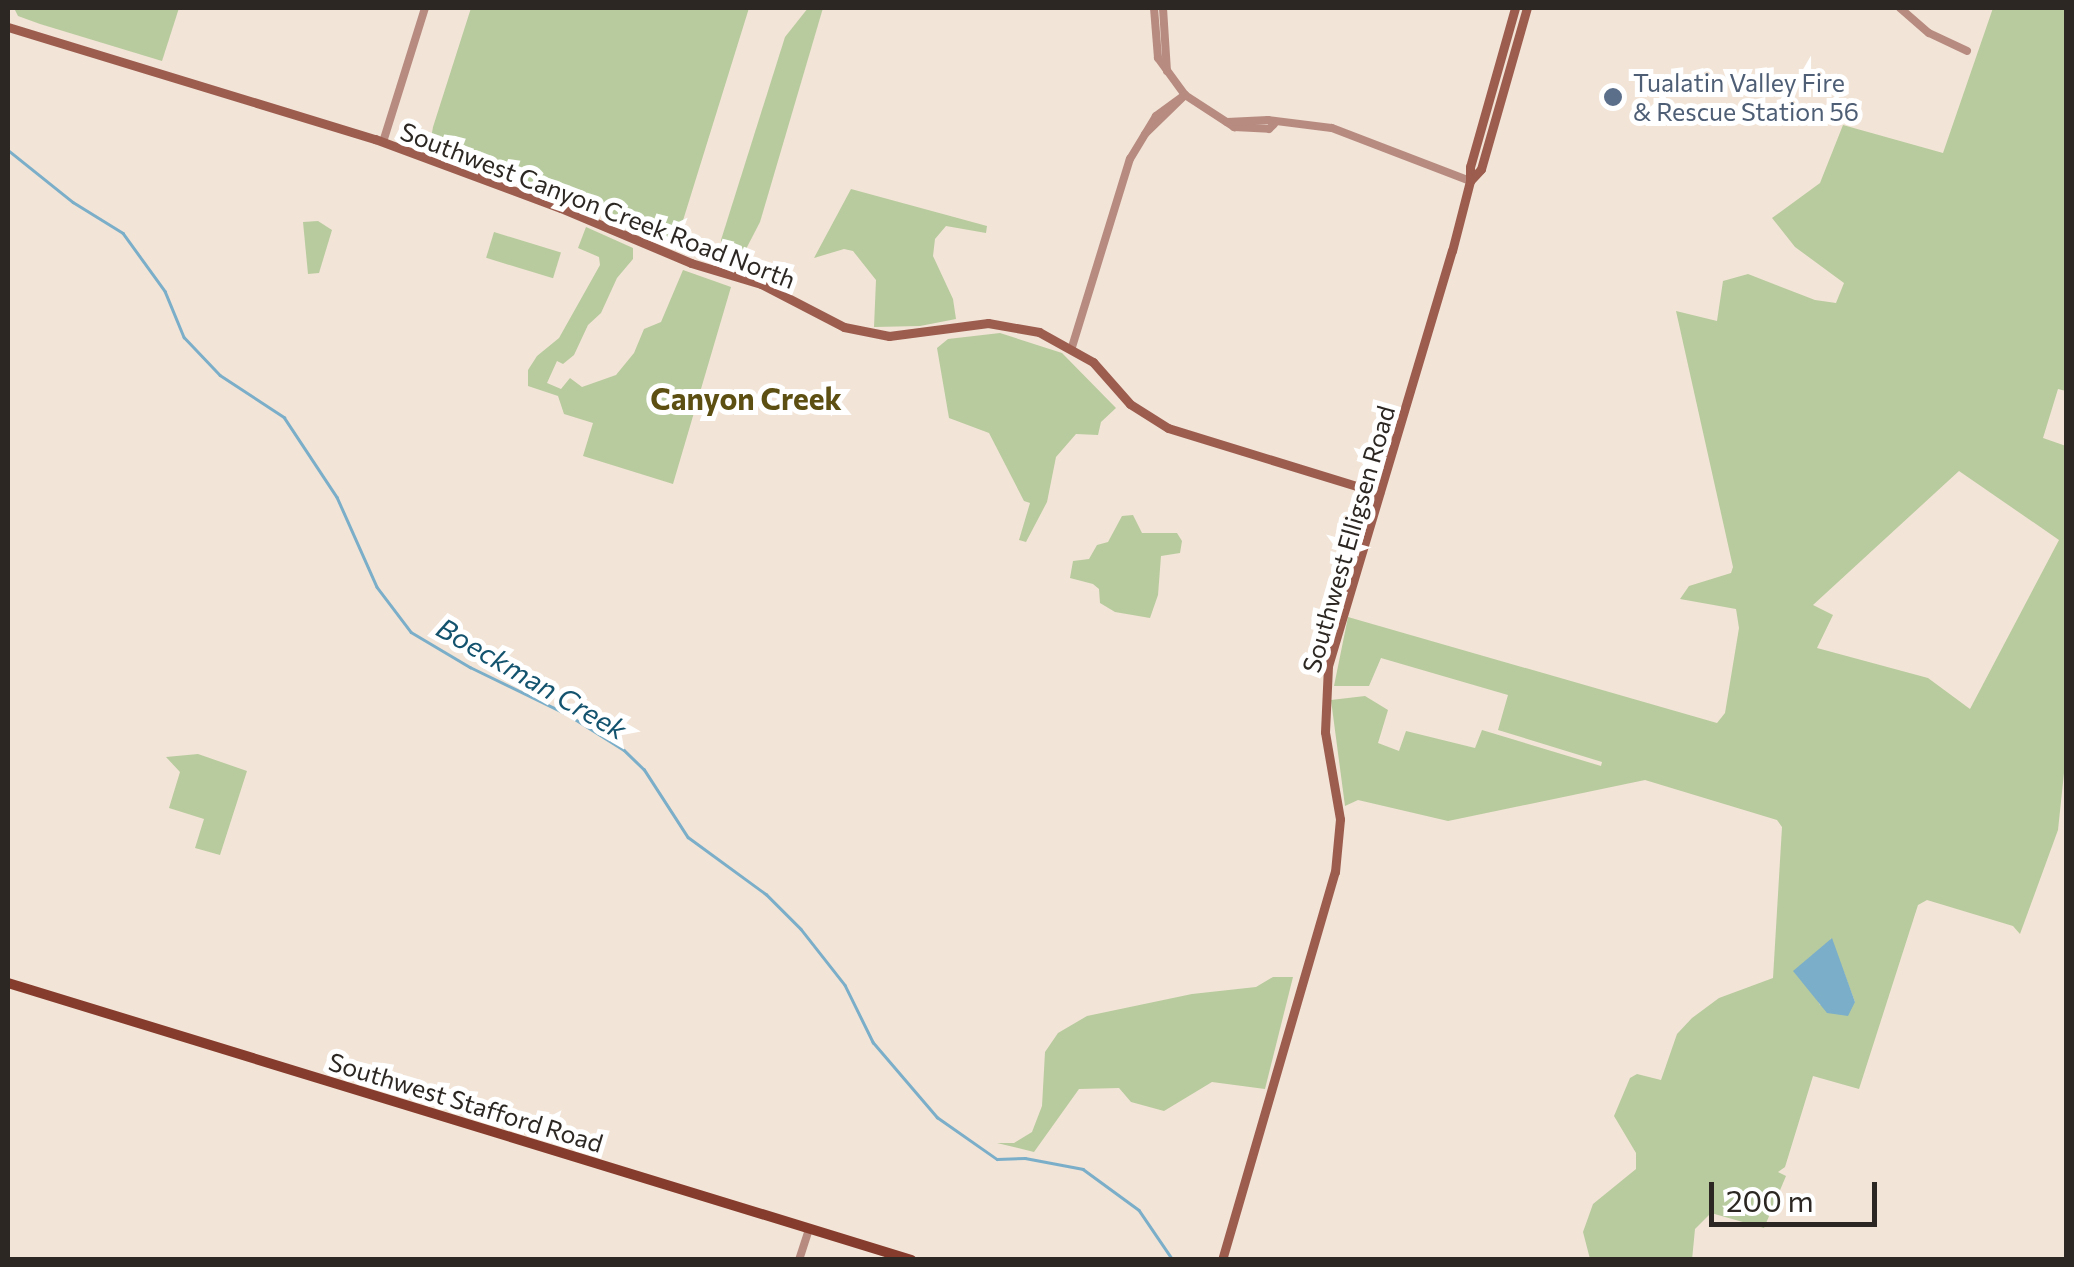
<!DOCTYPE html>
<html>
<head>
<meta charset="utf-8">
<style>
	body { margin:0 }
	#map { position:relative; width:2074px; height:1267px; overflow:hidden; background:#f2e4d7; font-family:Commissioner,sans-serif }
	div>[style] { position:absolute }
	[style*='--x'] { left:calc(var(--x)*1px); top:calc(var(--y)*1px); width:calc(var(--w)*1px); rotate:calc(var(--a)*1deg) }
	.green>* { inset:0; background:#b8cb9e; transform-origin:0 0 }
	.water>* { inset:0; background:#7baec8 }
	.stream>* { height:2.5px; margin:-1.25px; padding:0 1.25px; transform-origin:1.25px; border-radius:1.25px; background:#7baec8 }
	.tertiary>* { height:8px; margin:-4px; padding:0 4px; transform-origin:4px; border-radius:4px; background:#b78b80 }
	.secondary>* { height:9px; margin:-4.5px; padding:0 4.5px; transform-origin:4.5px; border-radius:4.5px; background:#9c5d4f }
	.primary>* { height:10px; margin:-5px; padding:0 5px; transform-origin:5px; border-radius:5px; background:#863c2c }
	.dots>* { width:28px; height:28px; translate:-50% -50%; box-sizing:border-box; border:5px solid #fff; border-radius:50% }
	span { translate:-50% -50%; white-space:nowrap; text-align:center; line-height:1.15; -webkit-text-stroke:10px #fff; paint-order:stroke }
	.service-label { font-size:25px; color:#4e5e75 }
	.left { translate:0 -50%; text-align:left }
	.street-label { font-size:25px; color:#2c2722 }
	.water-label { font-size:28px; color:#13536e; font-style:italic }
	.quarter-label { font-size:30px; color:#5c4f11; font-weight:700 }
	.frame { position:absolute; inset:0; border:10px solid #2c2722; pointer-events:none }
	.scale { position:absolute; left:1709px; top:1182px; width:168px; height:45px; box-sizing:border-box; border:5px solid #2c2722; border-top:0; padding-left:12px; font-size:30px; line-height:35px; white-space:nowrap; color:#2c2722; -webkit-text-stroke:8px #fff; paint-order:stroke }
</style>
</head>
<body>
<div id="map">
	<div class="green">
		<i style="clip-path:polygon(14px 8px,179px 8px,162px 61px,40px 24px,18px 16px)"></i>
		<i style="clip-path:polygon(471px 8px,749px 8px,676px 243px,640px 231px,585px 202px,435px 152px,430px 144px,433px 127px)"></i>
		<i style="clip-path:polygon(808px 8px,823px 8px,760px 222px,745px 251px,729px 254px,723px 251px,721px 240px,785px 37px)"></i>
		<i style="clip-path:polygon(evenodd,1993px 8px,2066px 8px,2066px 391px,2058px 389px,2043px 438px,2066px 446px,2066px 754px,2058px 830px,2020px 934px,2013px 926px,1927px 900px,1918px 905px,1859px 1089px,1813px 1076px,1785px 1167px,1778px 1172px,1786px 1176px,1764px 1228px,1711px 1213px,1695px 1229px,1692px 1260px,1590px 1259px,1583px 1232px,1593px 1204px,1636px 1169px,1636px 1153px,1614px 1116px,1630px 1078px,1637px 1074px,1661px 1080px,1677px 1034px,1692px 1018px,1719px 998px,1773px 978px,1782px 827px,1777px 820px,1645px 780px,1448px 821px,1358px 800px,1345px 806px,1331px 700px,1365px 696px,1388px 710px,1378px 743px,1399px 751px,1406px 731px,1475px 748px,1482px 730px,1601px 766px,1602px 762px,1498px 730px,1508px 695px,1381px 658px,1369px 686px,1334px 686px,1348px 617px,1717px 723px,1725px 713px,1739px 628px,1736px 609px,1680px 599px,1689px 586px,1731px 573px,1733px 567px,1676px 311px,1717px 321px,1723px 281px,1748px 274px,1815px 300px,1836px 303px,1844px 283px,1795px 247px,1772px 218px,1820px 183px,1843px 125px,1943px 153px,1993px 8px,1959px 471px,2059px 540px,1970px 709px,1928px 678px,1817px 648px,1833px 615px,1813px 605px,1959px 471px,1993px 8px,1831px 938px,1855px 1002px,1820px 1005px,1814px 993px,1831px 938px)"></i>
		<i style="clip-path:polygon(851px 189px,987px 226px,986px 233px,946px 226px,935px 239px,933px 256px,953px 299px,956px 319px,920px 326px,874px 327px,876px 280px,853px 251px,844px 249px,814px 258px)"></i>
		<i style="clip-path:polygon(318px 221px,332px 230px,319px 273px,308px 274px,303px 222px)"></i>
		<i style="clip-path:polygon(586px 227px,633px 248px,633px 259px,617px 278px,601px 313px,588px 325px,574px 355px,563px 364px,557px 361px,547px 383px,561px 389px,570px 378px,582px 387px,616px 375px,634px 353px,644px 329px,661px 322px,683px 270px,731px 287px,673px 484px,583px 456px,593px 423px,564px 414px,558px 396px,528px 386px,528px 370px,537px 356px,559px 338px,600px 265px,599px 257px,578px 248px)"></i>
		<i style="left:494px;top:232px;width:70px;height:27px;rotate:17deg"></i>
		<i style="clip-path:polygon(1000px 333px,1062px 353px,1116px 408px,1101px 422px,1098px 435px,1076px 434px,1056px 457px,1047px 502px,1026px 542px,1019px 540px,1030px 503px,1024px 501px,989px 433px,949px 418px,937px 348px,948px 339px)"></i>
		<i style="clip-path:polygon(1133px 515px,1142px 533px,1177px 533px,1182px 541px,1180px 553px,1161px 556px,1158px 595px,1150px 618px,1115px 612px,1100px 603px,1099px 589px,1093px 584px,1070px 578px,1073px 561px,1089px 559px,1097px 545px,1108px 542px,1122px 516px)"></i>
		<i style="clip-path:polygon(198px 754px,247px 771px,220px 855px,195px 848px,204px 819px,169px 808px,180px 772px,166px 757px)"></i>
		<i style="clip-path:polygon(1273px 977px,1293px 977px,1265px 1089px,1212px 1082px,1164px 1111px,1131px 1102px,1119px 1088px,1079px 1089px,1034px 1152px,997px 1143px,1014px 1143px,1032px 1132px,1042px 1106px,1045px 1052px,1058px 1033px,1087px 1016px,1192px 994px,1256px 987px)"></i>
	</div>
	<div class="water">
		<i style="clip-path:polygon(1832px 938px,1855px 1002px,1848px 1016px,1827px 1013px,1793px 971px)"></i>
	</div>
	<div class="stream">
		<i style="--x:8;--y:150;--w:83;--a:38.7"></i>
		<i style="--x:73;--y:202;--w:59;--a:31.8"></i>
		<i style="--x:123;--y:233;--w:72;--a:54.1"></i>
		<i style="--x:165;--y:291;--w:50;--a:67.6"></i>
		<i style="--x:184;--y:337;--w:52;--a:46.5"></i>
		<i style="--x:220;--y:375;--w:77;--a:33.3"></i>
		<i style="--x:284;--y:417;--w:96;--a:56.5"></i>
		<i style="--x:337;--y:497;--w:98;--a:66"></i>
		<i style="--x:377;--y:587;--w:56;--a:52.9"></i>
		<i style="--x:411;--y:632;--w:69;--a:30.7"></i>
		<i style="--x:470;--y:667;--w:108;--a:25.9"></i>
		<i style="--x:567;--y:714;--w:67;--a:32.3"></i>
		<i style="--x:624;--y:750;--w:28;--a:44"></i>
		<i style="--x:644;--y:769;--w:81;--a:57.1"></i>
		<i style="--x:688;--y:837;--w:97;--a:36.2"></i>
		<i style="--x:766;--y:894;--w:49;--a:45"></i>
		<i style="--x:801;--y:929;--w:71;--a:51.8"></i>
		<i style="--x:845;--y:985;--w:64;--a:63.8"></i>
		<i style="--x:873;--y:1042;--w:99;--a:49.5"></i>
		<i style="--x:937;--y:1117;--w:73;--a:35"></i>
		<i style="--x:997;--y:1159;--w:28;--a:-2"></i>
		<i style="--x:1025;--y:1158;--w:59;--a:10.7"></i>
		<i style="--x:1083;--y:1169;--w:69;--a:36.2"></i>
		<i style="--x:1139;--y:1210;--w:60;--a:55.8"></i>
	</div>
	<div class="tertiary">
		<i style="--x:1154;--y:8;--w:50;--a:85.4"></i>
		<i style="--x:1158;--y:58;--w:46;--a:53.9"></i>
		<i style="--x:1185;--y:95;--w:59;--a:33.1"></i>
		<i style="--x:1234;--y:127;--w:35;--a:3"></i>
		<i style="--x:1269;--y:129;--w:7;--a:-45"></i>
		<i style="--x:1163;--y:8;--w:63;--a:86.4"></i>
		<i style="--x:1900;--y:8;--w:38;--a:41"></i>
		<i style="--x:1929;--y:33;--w:42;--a:25.3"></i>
		<i style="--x:1227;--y:122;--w:41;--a:-2.8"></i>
		<i style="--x:1268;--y:120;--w:64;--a:7.1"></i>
		<i style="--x:1332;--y:128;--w:148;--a:21"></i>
		<i style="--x:1145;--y:134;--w:56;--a:-44.3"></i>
		<i style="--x:383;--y:142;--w:140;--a:-72.6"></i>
		<i style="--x:1072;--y:347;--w:197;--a:-72.9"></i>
		<i style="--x:1130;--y:159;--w:50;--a:-58.8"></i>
		<i style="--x:1156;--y:116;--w:36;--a:-36"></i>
		<i style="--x:799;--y:1260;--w:33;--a:-72"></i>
	</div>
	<div class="secondary">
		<i style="--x:8;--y:27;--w:384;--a:17"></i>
		<i style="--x:375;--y:139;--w:198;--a:20.4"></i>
		<i style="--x:561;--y:208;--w:141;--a:22.9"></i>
		<i style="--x:691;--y:263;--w:73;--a:16.7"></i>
		<i style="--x:761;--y:284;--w:93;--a:27.4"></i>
		<i style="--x:844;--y:327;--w:46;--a:11.3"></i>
		<i style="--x:889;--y:336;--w:100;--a:-7.5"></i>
		<i style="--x:988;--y:323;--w:52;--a:10"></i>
		<i style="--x:1039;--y:332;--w:62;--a:29.1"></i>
		<i style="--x:1093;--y:362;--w:56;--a:48.6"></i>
		<i style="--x:1130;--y:404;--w:45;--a:32.3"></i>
		<i style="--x:1168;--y:428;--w:221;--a:17.1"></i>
		<i style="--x:1470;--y:181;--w:16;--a:-47"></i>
		<i style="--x:1481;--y:169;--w:167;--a:-74.1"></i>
		<i style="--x:1222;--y:1260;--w:404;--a:-73.8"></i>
		<i style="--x:1335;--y:872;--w:53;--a:-84.6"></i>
		<i style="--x:1340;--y:819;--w:88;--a:-99.8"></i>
		<i style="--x:1325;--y:732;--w:66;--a:-87.4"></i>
		<i style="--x:1328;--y:666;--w:433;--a:-73.4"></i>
		<i style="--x:1452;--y:251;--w:72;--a:-75.6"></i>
		<i style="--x:1470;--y:181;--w:14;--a:-90"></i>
		<i style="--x:1470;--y:167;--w:165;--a:-74.2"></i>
	</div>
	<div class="primary">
		<i style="--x:8;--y:983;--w:945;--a:17.04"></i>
	</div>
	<div class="dots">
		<i style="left:1613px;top:97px;background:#5c6f8a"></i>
	</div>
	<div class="service-label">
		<span class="left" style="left:1633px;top:97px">Tualatin Valley Fire<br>&amp; Rescue Station 56</span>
	</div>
	<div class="street-label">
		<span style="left:598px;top:205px;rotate:21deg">Southwest Canyon Creek Road North</span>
		<span style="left:1348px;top:539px;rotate:-74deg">Southwest Elligsen Road</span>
		<span style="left:466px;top:1102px;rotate:17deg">Southwest Stafford Road</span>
	</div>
	<div class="water-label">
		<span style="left:532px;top:678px;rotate:30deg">Boeckman Creek</span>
	</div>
	<div class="quarter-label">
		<span style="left:746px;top:398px">Canyon Creek</span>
	</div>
	<div class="frame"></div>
	<div class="scale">200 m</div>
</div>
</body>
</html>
